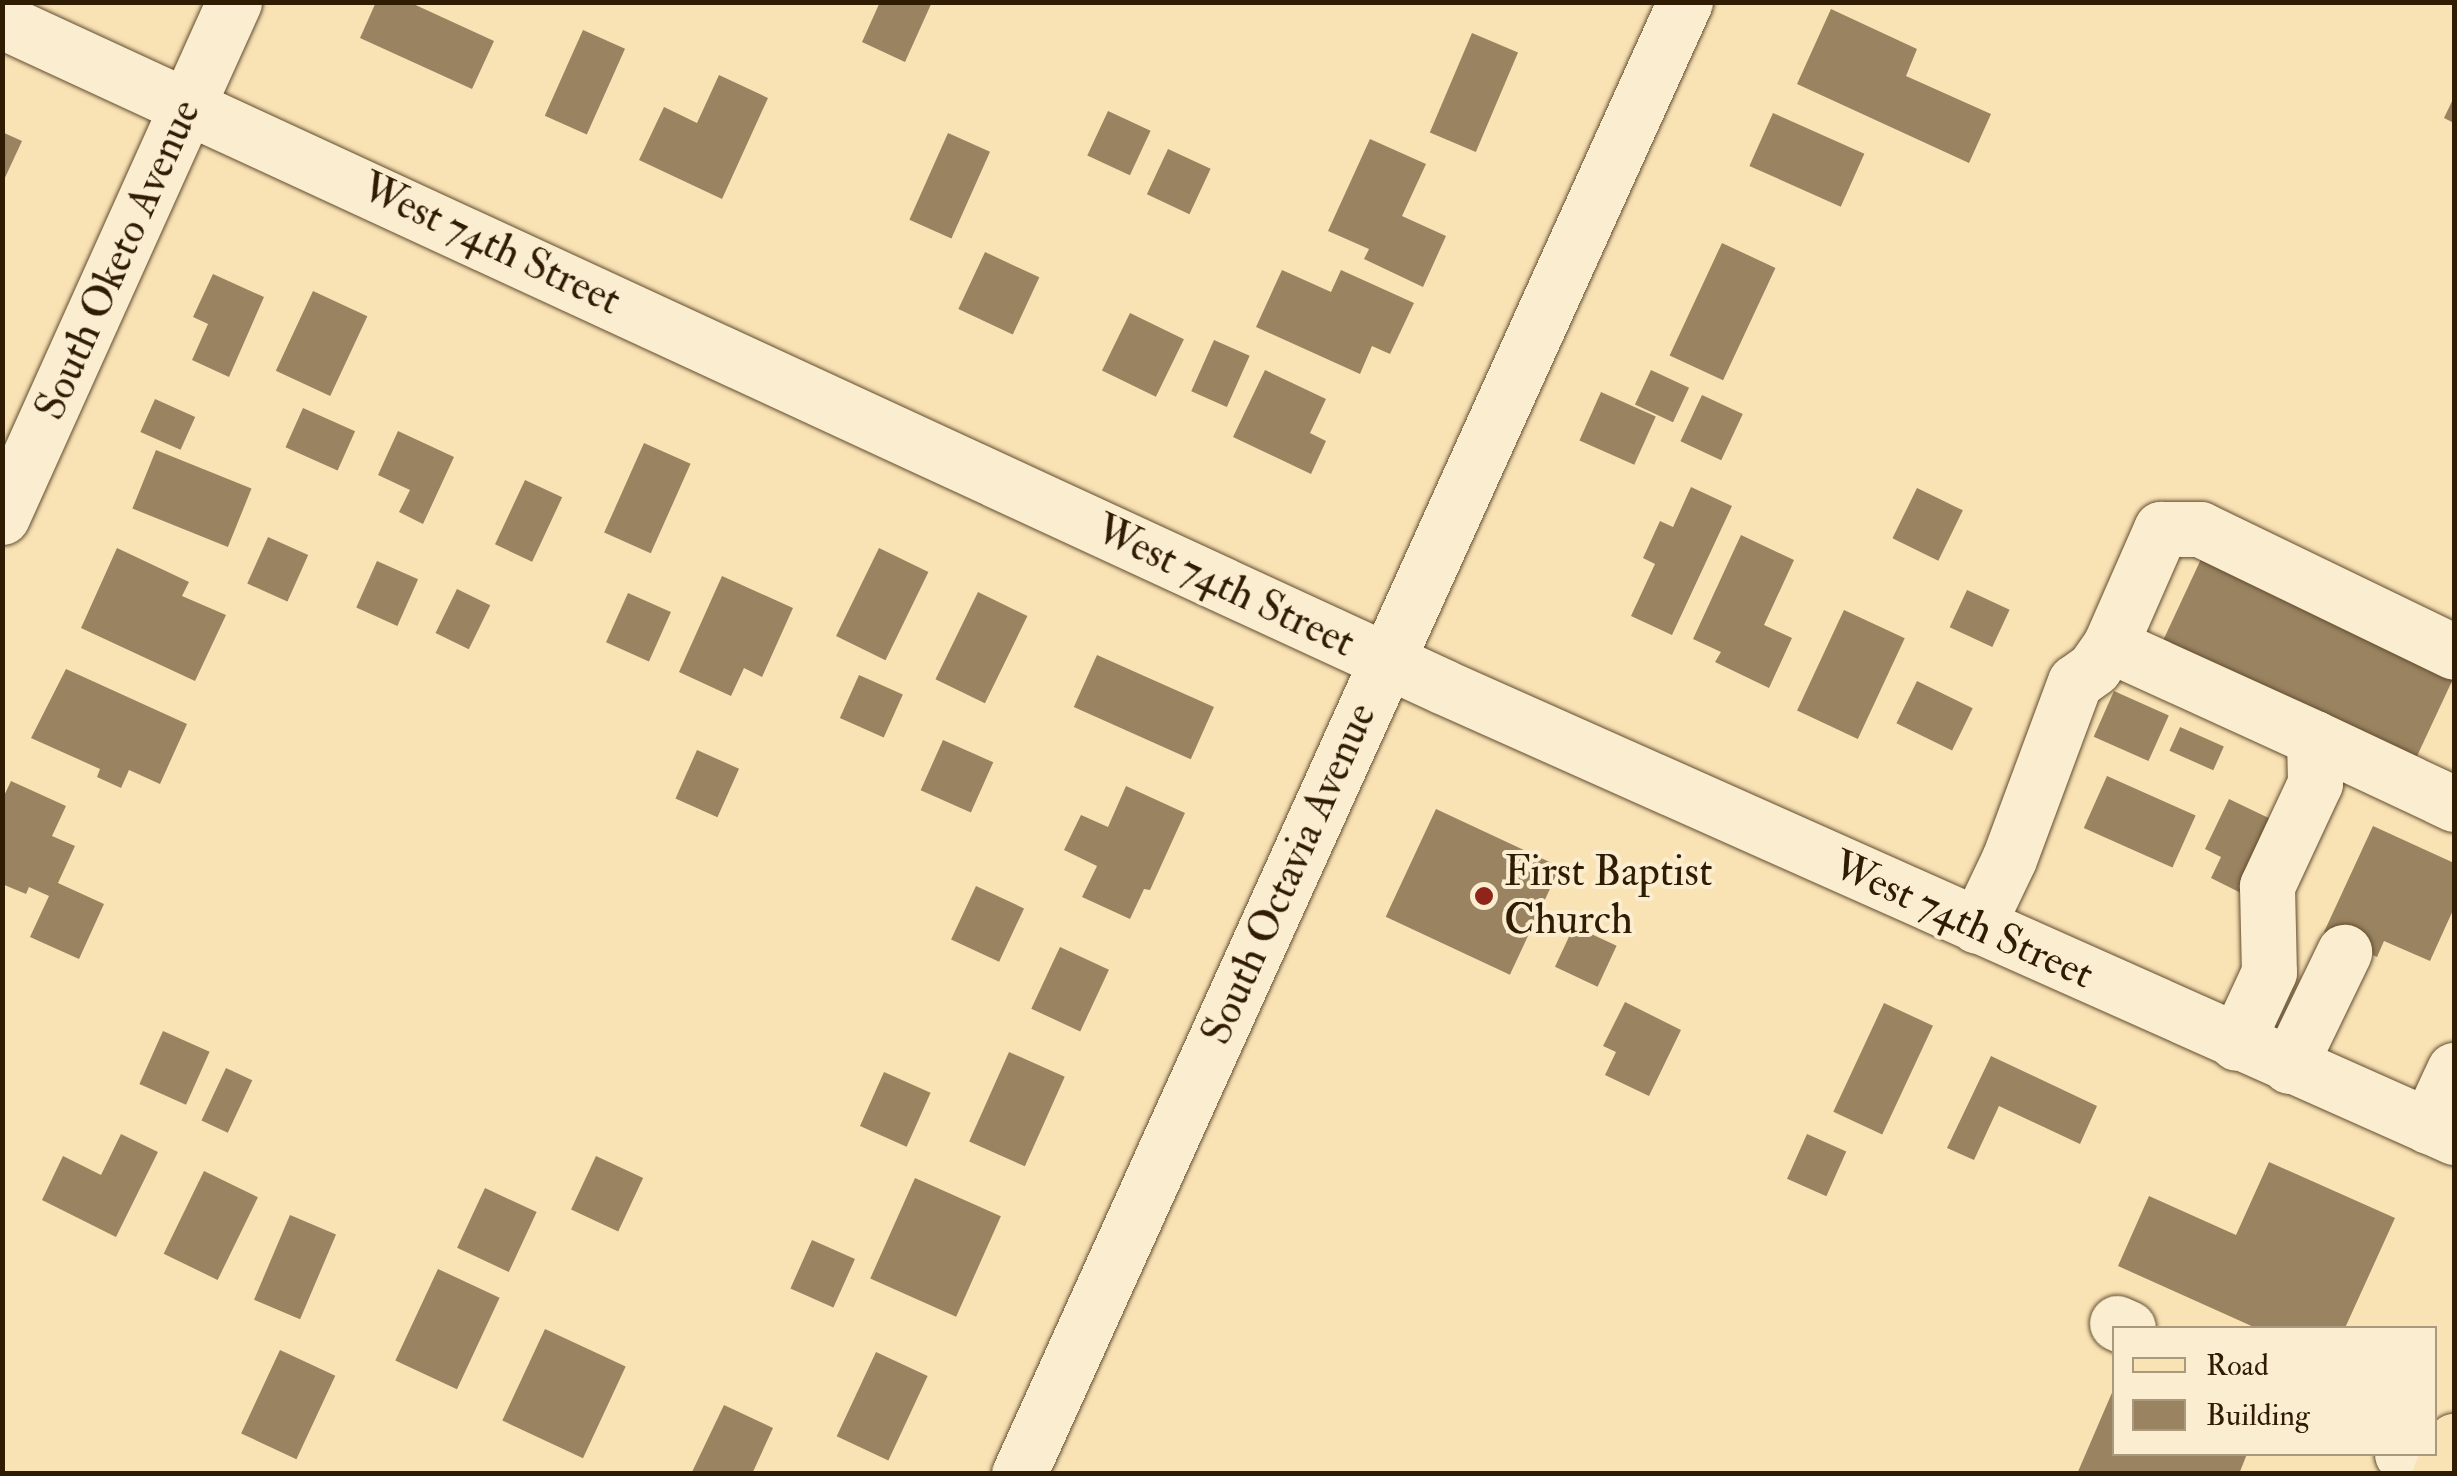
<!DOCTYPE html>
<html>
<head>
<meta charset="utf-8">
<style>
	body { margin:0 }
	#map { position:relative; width:2457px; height:1476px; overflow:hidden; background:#f9e3b5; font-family:"IM FELL Double Pica",serif }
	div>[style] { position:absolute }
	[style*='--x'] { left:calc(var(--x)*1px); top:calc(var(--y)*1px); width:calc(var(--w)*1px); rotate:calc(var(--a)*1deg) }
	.building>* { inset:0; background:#998360; transform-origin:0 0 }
	.roads { filter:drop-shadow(0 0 2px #624d30) drop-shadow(0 0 2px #624d30) }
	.minor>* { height:55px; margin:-27.5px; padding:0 27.5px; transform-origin:27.5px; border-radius:27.5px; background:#fbedcf }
	.major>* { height:55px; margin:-27.5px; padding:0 27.5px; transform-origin:27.5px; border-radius:27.5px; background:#f9e3b5 }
	.dots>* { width:28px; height:28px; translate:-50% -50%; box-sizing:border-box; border:5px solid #fbedcf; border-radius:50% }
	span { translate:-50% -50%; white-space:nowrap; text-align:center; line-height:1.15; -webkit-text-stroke:8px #fbedcf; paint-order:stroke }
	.street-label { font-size:42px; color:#301b03 }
	.poi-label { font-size:42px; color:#301b03 }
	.left { translate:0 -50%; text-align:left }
	.frame { position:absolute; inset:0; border:5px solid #301b03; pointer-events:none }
	.legend { position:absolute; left:2112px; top:1326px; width:325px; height:130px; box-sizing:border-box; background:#fbedcf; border:2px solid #aa997d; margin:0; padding:12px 18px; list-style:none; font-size:30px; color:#301b03 }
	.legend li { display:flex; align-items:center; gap:20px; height:50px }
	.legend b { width:50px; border:2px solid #aa997d }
</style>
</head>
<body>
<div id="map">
	<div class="building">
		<i style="clip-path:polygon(376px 2px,409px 2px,494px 41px,472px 89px,360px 38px)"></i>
		<i style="clip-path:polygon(880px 2px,932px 2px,905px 62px,862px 42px)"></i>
		<i style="clip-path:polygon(1831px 9px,1917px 49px,1906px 76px,1991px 114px,1969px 163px,1797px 84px)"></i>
		<i style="left:583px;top:30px;width:46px;height:94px;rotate:24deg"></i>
		<i style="left:1472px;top:33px;width:50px;height:108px;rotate:23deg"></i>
		<i style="clip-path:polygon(719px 75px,768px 98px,722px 199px,639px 160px,664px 107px,697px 123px)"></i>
		<i style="clip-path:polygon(2454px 97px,2454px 123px,2444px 118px)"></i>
		<i style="left:1108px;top:111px;width:47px;height:49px;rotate:25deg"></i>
		<i style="left:1773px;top:113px;width:100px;height:58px;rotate:24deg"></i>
		<i style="clip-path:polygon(2px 132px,22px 141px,2px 184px)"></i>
		<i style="left:948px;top:133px;width:46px;height:95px;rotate:24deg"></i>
		<i style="clip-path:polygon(1370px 139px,1426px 164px,1402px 216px,1446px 236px,1423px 287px,1364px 259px,1369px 249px,1328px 231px)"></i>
		<i style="left:1168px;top:149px;width:47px;height:50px;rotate:25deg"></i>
		<i style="left:1722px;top:243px;width:59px;height:124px;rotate:25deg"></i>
		<i style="left:985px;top:252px;width:60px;height:63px;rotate:25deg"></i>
		<i style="clip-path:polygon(1282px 270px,1331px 292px,1341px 270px,1414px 303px,1390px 354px,1372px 346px,1360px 374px,1256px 327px)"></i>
		<i style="clip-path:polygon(213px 274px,264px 297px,229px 377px,192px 360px,208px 324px,193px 317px)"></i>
		<i style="left:313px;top:291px;width:60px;height:88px;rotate:25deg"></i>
		<i style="left:1130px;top:313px;width:60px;height:64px;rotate:26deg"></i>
		<i style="left:1214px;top:340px;width:39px;height:56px;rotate:24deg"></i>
		<i style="clip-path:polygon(1265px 370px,1326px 399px,1310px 433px,1326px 441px,1311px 474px,1233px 437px)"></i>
		<i style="left:1651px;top:370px;width:42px;height:38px;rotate:25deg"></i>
		<i style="left:1601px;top:392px;width:60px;height:53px;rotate:24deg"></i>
		<i style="left:1702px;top:395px;width:45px;height:51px;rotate:25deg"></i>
		<i style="left:155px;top:399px;width:44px;height:36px;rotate:24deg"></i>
		<i style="left:303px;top:408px;width:57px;height:43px;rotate:24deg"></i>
		<i style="clip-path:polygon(398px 431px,454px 457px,423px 524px,399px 512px,410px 490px,378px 475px)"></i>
		<i style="left:644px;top:443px;width:51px;height:98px;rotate:24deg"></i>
		<i style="left:156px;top:450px;width:103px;height:63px;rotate:22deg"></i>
		<i style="left:525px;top:480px;width:41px;height:71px;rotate:25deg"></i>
		<i style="clip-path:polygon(1691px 487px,1732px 506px,1672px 635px,1631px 616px,1655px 564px,1643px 558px,1660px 521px,1673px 527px)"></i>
		<i style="left:1917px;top:488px;width:51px;height:56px;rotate:26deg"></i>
		<i style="clip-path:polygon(1741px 535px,1794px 560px,1764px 625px,1792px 638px,1769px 688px,1715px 662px,1721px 652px,1693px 639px)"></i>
		<i style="left:268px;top:537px;width:44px;height:51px;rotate:24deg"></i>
		<i style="clip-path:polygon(117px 548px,189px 582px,182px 596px,226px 615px,195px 681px,81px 628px)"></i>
		<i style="left:879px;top:548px;width:55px;height:98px;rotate:26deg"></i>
		<i style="left:2202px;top:557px;width:279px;height:93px;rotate:25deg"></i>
		<i style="left:377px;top:561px;width:45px;height:51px;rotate:24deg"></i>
		<i style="clip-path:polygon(722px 576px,793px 608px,762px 677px,744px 668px,731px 696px,679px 672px)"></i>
		<i style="left:457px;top:589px;width:37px;height:49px;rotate:26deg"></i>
		<i style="left:1967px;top:590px;width:47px;height:41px;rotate:25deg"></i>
		<i style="left:978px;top:592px;width:55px;height:97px;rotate:26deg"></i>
		<i style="left:628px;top:593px;width:47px;height:54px;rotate:24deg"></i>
		<i style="left:1844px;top:610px;width:67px;height:111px;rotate:25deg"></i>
		<i style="left:1097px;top:655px;width:128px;height:57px;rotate:24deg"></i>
		<i style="clip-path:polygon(66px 669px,187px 724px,160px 784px,129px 770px,121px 788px,97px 777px,100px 769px,31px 738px)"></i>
		<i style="left:859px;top:675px;width:48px;height:47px;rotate:24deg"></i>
		<i style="left:1917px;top:681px;width:62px;height:47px;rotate:26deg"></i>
		<i style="left:2114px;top:691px;width:60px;height:50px;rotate:24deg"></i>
		<i style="left:2180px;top:727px;width:48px;height:26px;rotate:24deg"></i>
		<i style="left:943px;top:740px;width:55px;height:55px;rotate:24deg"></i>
		<i style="left:697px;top:750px;width:46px;height:53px;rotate:24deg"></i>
		<i style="left:2107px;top:776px;width:97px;height:57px;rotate:24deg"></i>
		<i style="clip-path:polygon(11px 781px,66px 806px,52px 836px,75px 846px,58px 883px,104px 904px,79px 959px,30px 937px,49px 896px,29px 887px,26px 894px,2px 884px,2px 800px)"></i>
		<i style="clip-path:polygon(1126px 786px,1185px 813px,1150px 890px,1144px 889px,1130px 919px,1082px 897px,1097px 866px,1064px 850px,1081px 815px,1108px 827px)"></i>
		<i style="clip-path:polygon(2229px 799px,2277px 822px,2243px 894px,2211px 878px,2221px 857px,2205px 849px)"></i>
		<i style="left:1436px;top:809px;width:137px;height:119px;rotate:25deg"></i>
		<i style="clip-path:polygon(2373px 826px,2454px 863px,2454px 908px,2430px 961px,2384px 941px,2377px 957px,2324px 932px)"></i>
		<i style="left:976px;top:886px;width:53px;height:59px;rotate:25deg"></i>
		<i style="left:1574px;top:926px;width:47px;height:45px;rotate:25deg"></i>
		<i style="left:1060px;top:947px;width:54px;height:68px;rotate:25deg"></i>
		<i style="clip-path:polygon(1625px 1002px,1681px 1030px,1649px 1096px,1605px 1075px,1616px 1052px,1603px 1046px)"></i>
		<i style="left:1884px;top:1003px;width:54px;height:120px;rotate:25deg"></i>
		<i style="left:163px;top:1031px;width:51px;height:58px;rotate:24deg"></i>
		<i style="left:1009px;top:1052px;width:61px;height:98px;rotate:24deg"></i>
		<i style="clip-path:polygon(1991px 1056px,2097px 1106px,2080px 1144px,1999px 1106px,1974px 1160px,1947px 1148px)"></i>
		<i style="left:226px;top:1068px;width:29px;height:58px;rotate:25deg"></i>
		<i style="left:884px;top:1072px;width:51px;height:59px;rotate:24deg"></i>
		<i style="clip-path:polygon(121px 1134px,158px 1152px,116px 1237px,42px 1200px,63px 1156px,101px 1175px)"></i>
		<i style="left:1807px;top:1134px;width:43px;height:49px;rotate:24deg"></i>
		<i style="left:596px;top:1156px;width:52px;height:59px;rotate:25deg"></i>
		<i style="clip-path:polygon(2269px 1162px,2395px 1218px,2345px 1328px,2256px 1328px,2118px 1266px,2149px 1196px,2236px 1235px)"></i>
		<i style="left:204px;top:1171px;width:60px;height:92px;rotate:26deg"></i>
		<i style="left:915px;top:1178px;width:94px;height:110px;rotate:24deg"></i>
		<i style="left:485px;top:1188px;width:57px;height:66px;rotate:25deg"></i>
		<i style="left:290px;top:1215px;width:50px;height:92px;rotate:23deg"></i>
		<i style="left:812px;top:1240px;width:47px;height:53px;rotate:24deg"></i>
		<i style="left:438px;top:1269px;width:68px;height:101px;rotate:25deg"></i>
		<i style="left:545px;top:1329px;width:89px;height:101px;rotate:25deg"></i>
		<i style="left:280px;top:1350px;width:61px;height:92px;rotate:25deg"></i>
		<i style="left:876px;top:1352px;width:57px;height:93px;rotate:25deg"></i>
		<i style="clip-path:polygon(2114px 1388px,2114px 1454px,2247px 1454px,2239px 1474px,2077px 1474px)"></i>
		<i style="clip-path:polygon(724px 1405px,773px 1428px,752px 1474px,691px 1474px)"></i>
	</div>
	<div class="roads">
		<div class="minor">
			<i style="--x:2;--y:21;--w:1588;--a:24.79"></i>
			<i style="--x:1444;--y:687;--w:1106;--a:24.02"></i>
			<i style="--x:2;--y:517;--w:565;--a:-65.75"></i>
			<i style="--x:2110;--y:645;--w:224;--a:24.5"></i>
			<i style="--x:2314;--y:738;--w:45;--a:88.7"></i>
			<i style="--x:2315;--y:783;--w:114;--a:115"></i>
			<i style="--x:2267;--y:886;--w:86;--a:88.7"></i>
			<i style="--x:2269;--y:972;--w:78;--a:114.9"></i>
			<i style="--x:2314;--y:738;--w:155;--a:25.2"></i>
			<i style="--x:1977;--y:926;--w:74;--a:-64.5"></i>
			<i style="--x:2009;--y:859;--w:189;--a:-69.6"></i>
			<i style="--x:2075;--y:682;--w:24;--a:-36"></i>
			<i style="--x:2094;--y:668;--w:28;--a:-55"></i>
			<i style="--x:2110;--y:645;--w:127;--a:-66.3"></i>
			<i style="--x:2161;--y:529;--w:39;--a:0"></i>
			<i style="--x:2200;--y:529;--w:282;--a:25.8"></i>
			<i style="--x:2289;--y:1066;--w:127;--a:-64.2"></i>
			<i style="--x:2428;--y:1126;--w:62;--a:-65.1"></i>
			<i style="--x:2117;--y:1323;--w:12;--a:24"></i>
			<i style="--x:2402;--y:1454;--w:43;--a:23.6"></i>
			<i style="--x:1019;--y:1474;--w:1616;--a:-65.66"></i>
		</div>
		<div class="major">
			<i style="--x:2440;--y:1474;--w:36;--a:-67"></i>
		</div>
	</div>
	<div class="dots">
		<i style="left:1484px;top:896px;background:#8f2418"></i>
	</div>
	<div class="street-label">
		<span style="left:491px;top:244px;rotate:25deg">West 74th Street</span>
		<span style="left:118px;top:260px;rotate:-66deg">South Oketo Avenue</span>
		<span style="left:1225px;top:586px;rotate:25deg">West 74th Street</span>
		<span style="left:1289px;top:874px;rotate:-66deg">South Octavia Avenue</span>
		<span style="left:1963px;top:920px;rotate:24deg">West 74th Street</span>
	</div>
	<div class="poi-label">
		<span class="left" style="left:1504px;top:896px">First Baptist<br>Church</span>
	</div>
	<div class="frame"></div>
	<ul class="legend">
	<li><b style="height:12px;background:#f9e3b5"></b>Road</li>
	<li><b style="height:28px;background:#998360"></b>Building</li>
	</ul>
</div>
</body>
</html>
